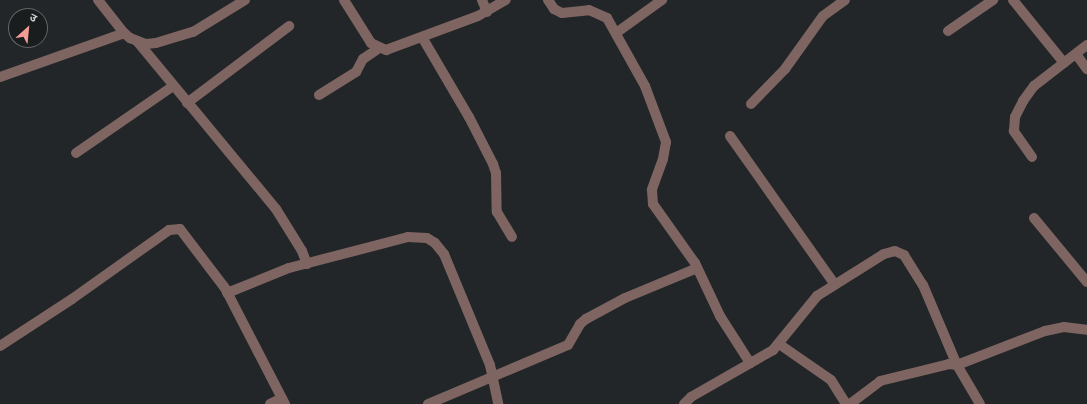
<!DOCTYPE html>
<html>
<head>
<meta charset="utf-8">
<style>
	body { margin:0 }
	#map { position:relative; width:1087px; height:404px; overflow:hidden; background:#222628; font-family:"Varela Round","Noto Sans Devanagari",sans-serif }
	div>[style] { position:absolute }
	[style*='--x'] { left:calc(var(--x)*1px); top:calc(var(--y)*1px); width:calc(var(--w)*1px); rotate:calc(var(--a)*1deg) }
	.minor>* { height:10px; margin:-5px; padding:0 5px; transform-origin:5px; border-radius:5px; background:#7f6562 }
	span { translate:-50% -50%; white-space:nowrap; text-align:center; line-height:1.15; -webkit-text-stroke:3.5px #191d1e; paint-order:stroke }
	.north { position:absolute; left:8px; top:8px; width:40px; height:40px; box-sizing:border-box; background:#191d1e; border:1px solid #636667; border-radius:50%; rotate:27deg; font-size:11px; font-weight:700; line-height:16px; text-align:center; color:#d1d3d4 }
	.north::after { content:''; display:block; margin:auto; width:14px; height:18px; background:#f59c94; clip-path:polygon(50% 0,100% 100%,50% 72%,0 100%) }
</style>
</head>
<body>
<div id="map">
	<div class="minor">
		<i style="--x:98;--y:0;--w:42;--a:51.8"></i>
		<i style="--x:124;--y:33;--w:8;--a:40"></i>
		<i style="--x:130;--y:38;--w:17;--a:21"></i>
		<i style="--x:146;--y:44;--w:10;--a:-6"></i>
		<i style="--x:156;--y:43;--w:39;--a:-17"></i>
		<i style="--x:193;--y:32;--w:61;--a:-31.6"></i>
		<i style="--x:344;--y:0;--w:51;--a:57.9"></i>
		<i style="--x:371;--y:43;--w:17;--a:25"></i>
		<i style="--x:386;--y:50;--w:98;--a:-20.3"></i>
		<i style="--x:478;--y:16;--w:32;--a:-30"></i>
		<i style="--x:482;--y:0;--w:13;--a:67"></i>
		<i style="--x:548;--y:0;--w:11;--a:56"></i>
		<i style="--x:554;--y:9;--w:9;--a:27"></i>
		<i style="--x:562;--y:13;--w:27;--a:-6"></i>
		<i style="--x:589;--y:10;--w:20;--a:24"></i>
		<i style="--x:607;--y:18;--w:78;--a:60.8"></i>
		<i style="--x:645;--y:86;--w:60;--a:69.4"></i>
		<i style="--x:666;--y:142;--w:17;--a:100"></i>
		<i style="--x:663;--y:159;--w:33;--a:110"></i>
		<i style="--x:652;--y:190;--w:14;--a:86"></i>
		<i style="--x:653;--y:204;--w:72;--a:54.6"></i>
		<i style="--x:695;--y:263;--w:59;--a:64.7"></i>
		<i style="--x:720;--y:316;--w:56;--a:57.4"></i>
		<i style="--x:1013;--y:0;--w:81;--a:51"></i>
		<i style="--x:948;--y:31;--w:55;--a:-34.6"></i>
		<i style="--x:616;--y:33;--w:57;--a:-35.7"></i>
		<i style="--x:422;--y:37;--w:93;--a:59.6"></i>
		<i style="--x:469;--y:117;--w:53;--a:62.9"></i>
		<i style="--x:493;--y:164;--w:9;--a:72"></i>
		<i style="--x:496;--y:173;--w:39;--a:89"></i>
		<i style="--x:497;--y:212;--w:29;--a:59"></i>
		<i style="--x:137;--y:41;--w:218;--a:50.4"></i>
		<i style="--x:276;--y:209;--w:49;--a:58.2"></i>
		<i style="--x:302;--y:251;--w:14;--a:69"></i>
		<i style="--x:1076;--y:54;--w:19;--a:54"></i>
		<i style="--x:0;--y:77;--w:132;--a:-19.5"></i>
		<i style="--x:319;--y:95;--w:44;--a:-31.9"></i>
		<i style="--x:356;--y:72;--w:15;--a:-62"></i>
		<i style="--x:363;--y:59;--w:18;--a:-34"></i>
		<i style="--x:187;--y:103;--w:128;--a:-37"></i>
		<i style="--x:751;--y:104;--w:49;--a:-45.8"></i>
		<i style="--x:785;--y:69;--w:65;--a:-54.4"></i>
		<i style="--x:823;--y:16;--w:27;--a:-36"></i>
		<i style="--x:730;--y:136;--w:182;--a:54.8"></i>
		<i style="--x:76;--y:153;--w:118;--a:-34.6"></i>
		<i style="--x:1032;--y:157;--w:32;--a:-125"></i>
		<i style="--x:1014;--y:131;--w:14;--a:-86"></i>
		<i style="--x:1015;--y:117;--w:18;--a:-63"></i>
		<i style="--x:1023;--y:101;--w:19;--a:-54"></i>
		<i style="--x:1034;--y:86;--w:67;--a:-37.7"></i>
		<i style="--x:1034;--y:218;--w:83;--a:50.4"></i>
		<i style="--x:227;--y:293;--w:67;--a:-22"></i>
		<i style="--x:289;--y:268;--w:123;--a:-14.6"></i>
		<i style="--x:408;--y:237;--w:19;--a:3"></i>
		<i style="--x:427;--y:238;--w:9;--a:32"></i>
		<i style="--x:435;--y:243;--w:14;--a:51"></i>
		<i style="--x:444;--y:254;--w:120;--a:67.5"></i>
		<i style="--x:490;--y:365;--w:40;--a:78"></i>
		<i style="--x:779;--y:344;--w:63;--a:34.7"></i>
		<i style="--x:831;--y:380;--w:28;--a:58"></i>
		<i style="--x:0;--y:346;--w:86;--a:-33.1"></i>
		<i style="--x:72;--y:299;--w:119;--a:-35.4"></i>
		<i style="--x:169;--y:230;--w:11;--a:-5"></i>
		<i style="--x:180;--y:229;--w:74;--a:52.7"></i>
		<i style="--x:225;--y:288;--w:131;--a:62.7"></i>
		<i style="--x:270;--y:404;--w:13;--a:-27"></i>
		<i style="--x:428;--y:404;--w:152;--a:-22.9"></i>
		<i style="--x:568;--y:345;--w:24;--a:-60"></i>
		<i style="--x:580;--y:324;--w:8;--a:-40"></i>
		<i style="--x:586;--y:319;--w:44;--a:-28.3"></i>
		<i style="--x:625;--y:298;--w:78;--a:-22.6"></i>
		<i style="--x:684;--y:404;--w:10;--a:-45"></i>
		<i style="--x:691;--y:397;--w:95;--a:-29.8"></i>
		<i style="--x:773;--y:350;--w:70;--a:-50.8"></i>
		<i style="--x:817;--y:296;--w:79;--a:-32.1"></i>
		<i style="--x:884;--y:254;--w:11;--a:-15"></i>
		<i style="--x:895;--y:251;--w:10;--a:24"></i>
		<i style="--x:904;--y:255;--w:36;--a:58"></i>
		<i style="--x:923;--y:285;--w:87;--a:67"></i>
		<i style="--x:957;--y:365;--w:45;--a:59.5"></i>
		<i style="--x:850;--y:404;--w:38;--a:-37"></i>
		<i style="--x:880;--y:381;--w:71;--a:-13.8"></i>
		<i style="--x:949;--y:364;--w:8;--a:7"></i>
		<i style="--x:957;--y:365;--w:94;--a:-21.1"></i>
		<i style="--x:1045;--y:331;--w:19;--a:-12"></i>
		<i style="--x:1064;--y:327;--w:23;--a:7"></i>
	</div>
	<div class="north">उ</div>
</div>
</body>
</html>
